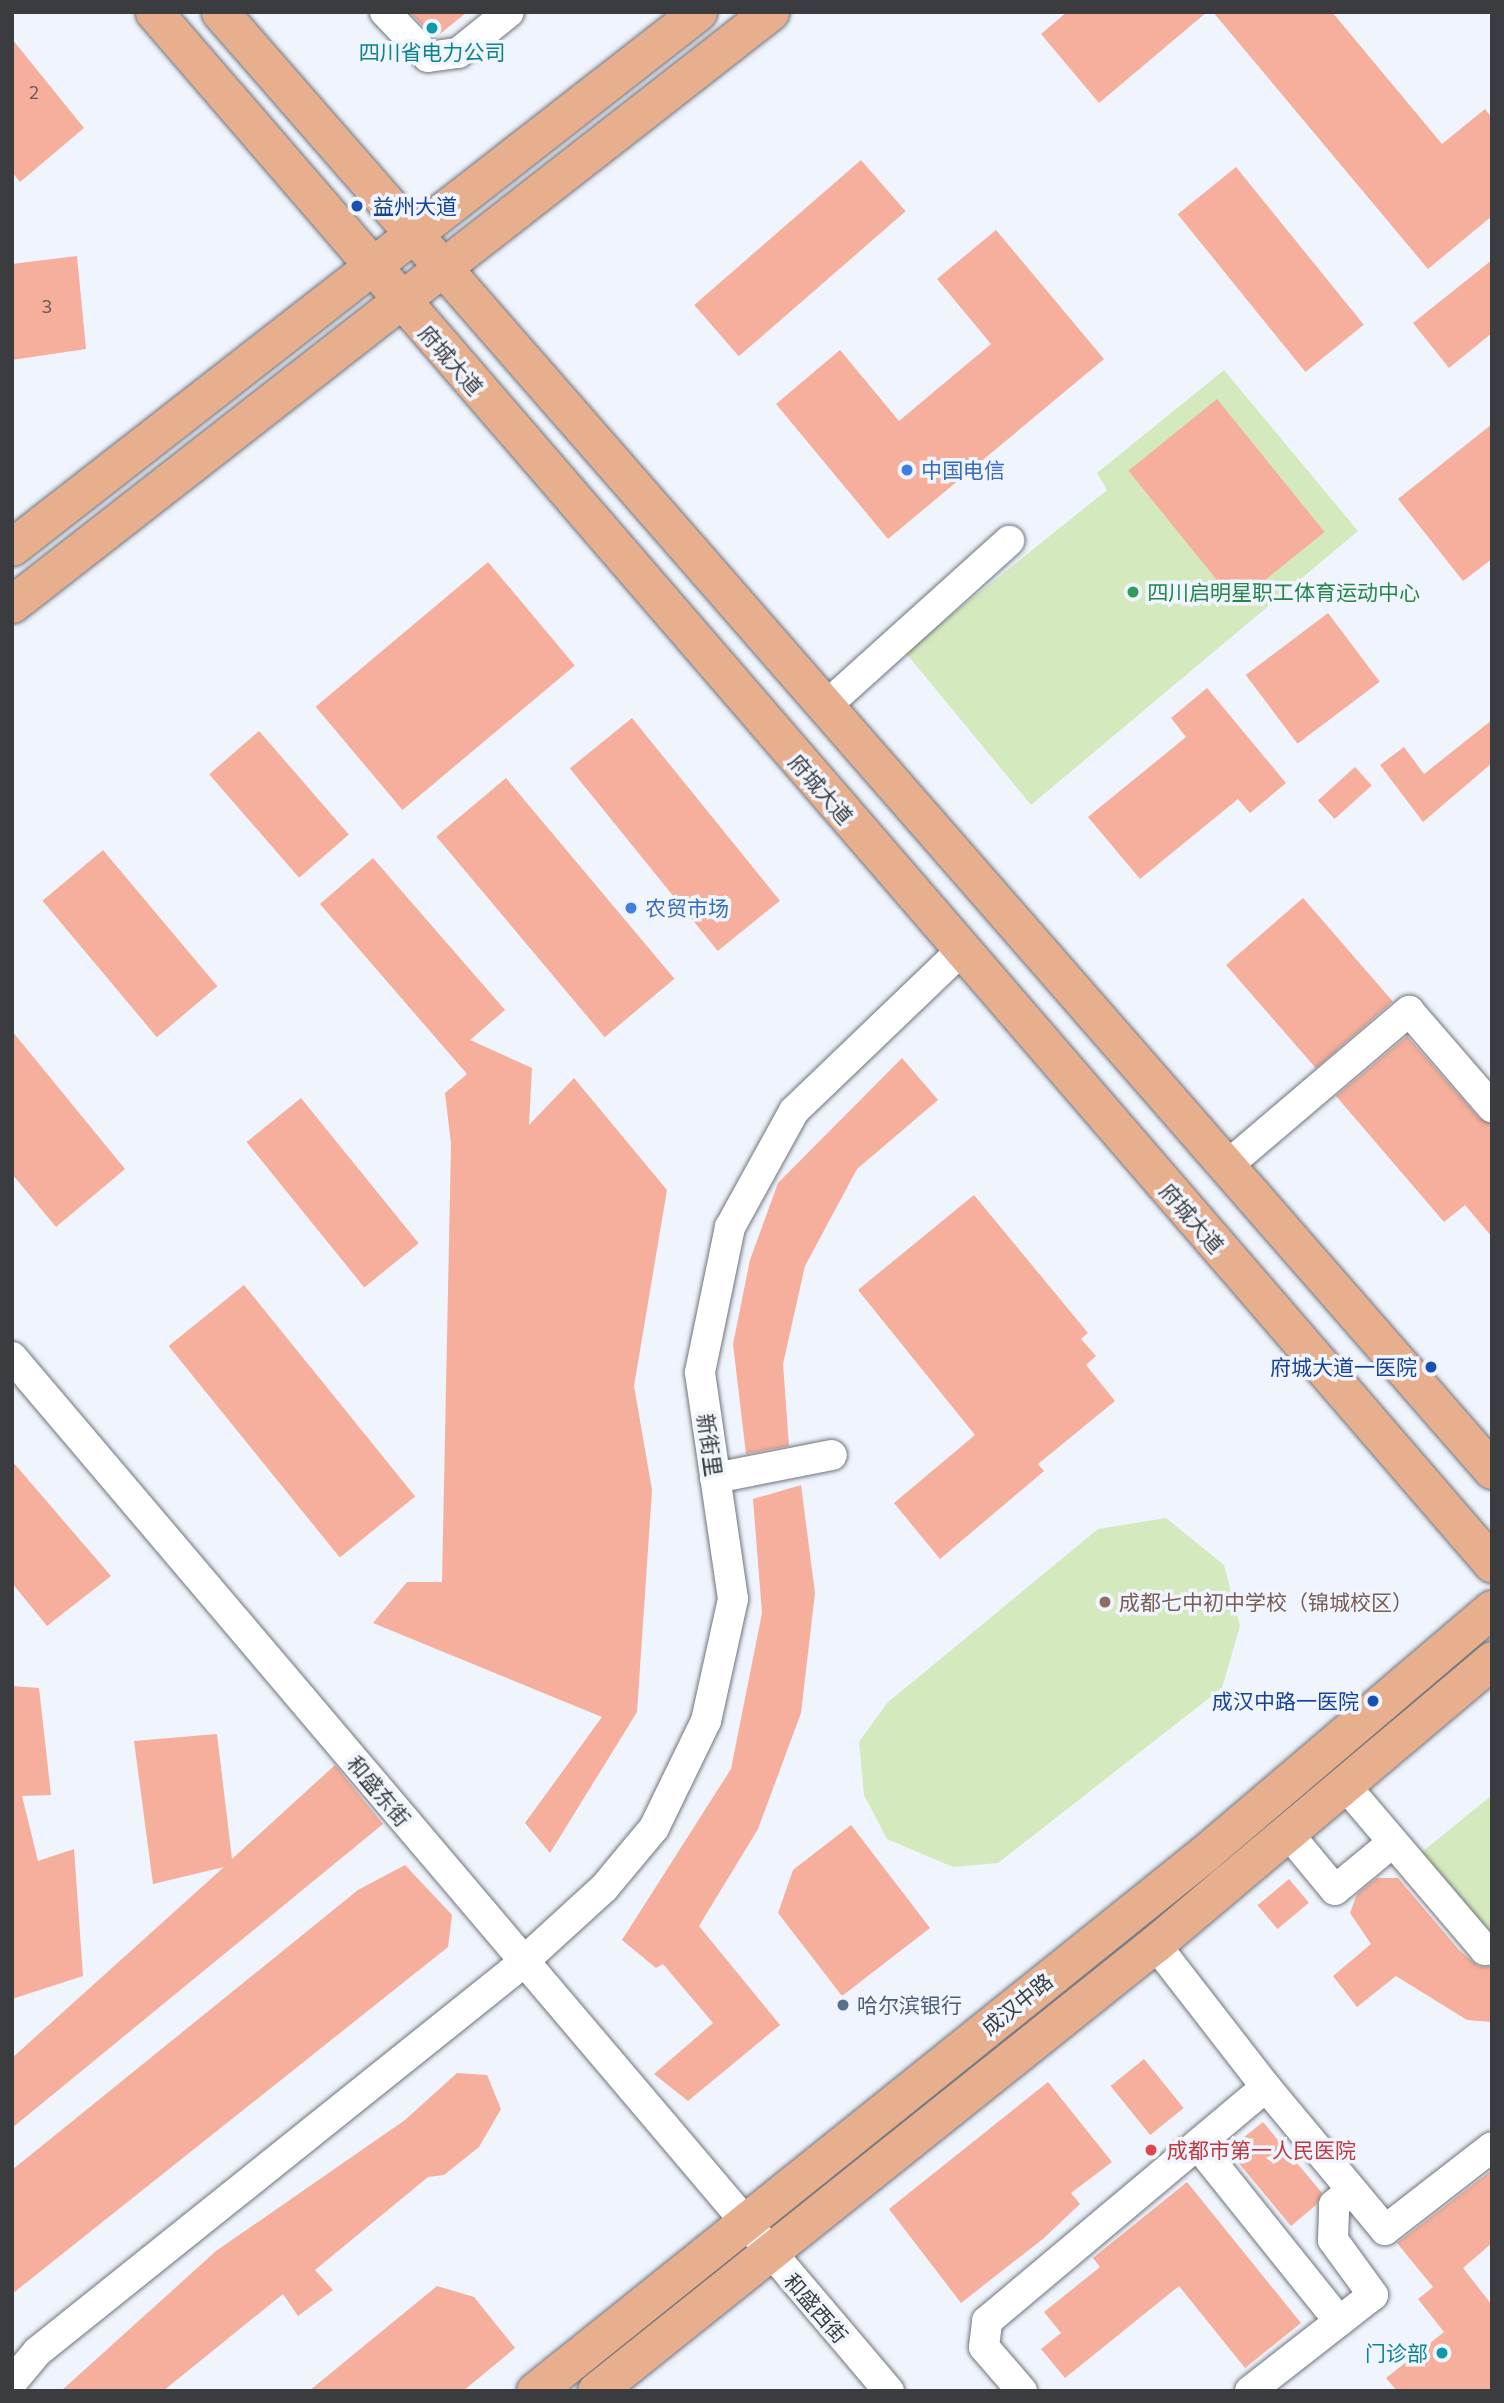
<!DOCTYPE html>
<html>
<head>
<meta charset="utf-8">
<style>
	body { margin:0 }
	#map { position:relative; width:1504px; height:2403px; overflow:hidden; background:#f0f4fd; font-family:Commissioner,"Noto Sans SC",sans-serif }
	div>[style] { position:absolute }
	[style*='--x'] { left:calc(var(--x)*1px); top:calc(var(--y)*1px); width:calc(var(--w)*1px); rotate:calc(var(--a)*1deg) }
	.green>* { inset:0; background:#d4eabe }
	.building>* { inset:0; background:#f5af9c; transform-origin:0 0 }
	.roads { filter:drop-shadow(0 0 2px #70747b) drop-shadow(0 0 2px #70747b) }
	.minor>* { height:30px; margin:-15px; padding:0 15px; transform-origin:15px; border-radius:15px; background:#fff }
	.major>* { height:37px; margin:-18.5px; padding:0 18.5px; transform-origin:18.5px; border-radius:18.5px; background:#e7af8e }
	.dots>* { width:19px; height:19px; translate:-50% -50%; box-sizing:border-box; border:4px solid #f0f4fd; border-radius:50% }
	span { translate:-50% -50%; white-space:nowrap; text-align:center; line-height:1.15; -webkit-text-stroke:7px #f0f4fd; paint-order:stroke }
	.number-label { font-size:18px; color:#695956 }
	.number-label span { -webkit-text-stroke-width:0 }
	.culture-label { font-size:21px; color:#0d838f }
	.right { translate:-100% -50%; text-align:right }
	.transit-label { font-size:21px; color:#164399 }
	.left { translate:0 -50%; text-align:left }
	.street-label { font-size:21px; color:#3a3c3f }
	.shop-label { font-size:21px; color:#366cbe }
	.leisure-label { font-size:21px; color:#27864d }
	.education-label { font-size:21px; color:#785e54 }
	.service-label { font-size:21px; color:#4e5e75 }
	.health-label { font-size:21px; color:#be3a42 }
	.frame { position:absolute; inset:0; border:14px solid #3a3c3f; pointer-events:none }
</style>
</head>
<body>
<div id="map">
	<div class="green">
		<i style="clip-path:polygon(1224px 370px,1358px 531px,1031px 805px,905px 652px,1107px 490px,1097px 473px)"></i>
		<i style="clip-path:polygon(1166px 1518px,1224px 1565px,1240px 1626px,1222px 1688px,998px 1863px,953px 1867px,887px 1839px,864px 1795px,859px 1742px,887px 1703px,1098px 1529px)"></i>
		<i style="clip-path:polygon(1492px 1795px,1492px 1933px,1475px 1927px,1417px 1856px)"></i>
	</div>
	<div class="building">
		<i style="clip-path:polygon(409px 12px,467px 12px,435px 38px)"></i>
		<i style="clip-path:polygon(1067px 12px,1207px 12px,1099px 103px,1041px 34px)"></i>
		<i style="clip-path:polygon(1213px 12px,1332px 12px,1442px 144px,1485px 109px,1492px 118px,1492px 216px,1428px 269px)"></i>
		<i style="clip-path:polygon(12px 39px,84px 128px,20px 182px,12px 172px)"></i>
		<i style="left:861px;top:160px;width:68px;height:221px;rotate:49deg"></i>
		<i style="left:1236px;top:167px;width:203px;height:75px;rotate:51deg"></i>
		<i style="clip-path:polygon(996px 230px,1104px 359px,888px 539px,776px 404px,840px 350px,899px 421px,991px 344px,937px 279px)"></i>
		<i style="clip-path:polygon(77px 256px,86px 349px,12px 360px,12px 264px)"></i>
		<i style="clip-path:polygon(1492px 260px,1492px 333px,1449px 368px,1413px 323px)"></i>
		<i style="left:1217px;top:399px;width:171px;height:114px;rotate:51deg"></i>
		<i style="clip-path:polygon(1492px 424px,1492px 559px,1463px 581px,1398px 499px)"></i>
		<i style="left:488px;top:562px;width:135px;height:225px;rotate:50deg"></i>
		<i style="left:1328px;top:613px;width:86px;height:103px;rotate:53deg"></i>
		<i style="clip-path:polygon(1207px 688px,1286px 783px,1250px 813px,1238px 799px,1140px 879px,1088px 817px,1186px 737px,1171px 718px)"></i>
		<i style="left:632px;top:718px;width:235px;height:80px;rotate:51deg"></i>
		<i style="clip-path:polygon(1492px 720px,1492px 763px,1423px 822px,1380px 765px,1404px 747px,1424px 774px)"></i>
		<i style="left:259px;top:731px;width:137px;height:66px;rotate:49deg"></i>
		<i style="left:1355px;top:767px;width:25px;height:50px;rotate:48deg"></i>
		<i style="left:506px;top:778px;width:262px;height:91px;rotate:50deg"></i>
		<i style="left:103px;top:850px;width:178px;height:79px;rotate:50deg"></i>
		<i style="clip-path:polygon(373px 858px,505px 1010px,470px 1040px,532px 1068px,529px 1125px,574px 1078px,667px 1190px,634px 1386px,652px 1490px,637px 1712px,550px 1853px,525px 1823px,602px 1717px,373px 1623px,407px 1582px,442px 1582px,451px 1144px,445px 1093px,467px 1074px,320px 904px)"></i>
		<i style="left:1303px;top:898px;width:137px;height:102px;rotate:49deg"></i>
		<i style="clip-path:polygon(12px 1031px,125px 1169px,56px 1227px,12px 1174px)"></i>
		<i style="clip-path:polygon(1407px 1036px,1479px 1118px,1492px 1124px,1492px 1237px,1465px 1205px,1444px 1222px,1336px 1096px)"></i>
		<i style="clip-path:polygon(902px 1058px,938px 1100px,857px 1169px,805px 1266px,783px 1364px,789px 1446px,746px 1454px,733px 1344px,750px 1260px,778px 1183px)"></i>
		<i style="left:301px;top:1098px;width:187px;height:70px;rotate:51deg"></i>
		<i style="clip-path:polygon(974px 1195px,1088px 1333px,1081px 1339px,1096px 1356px,1086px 1365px,1115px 1401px,1038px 1464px,1044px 1471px,940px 1559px,894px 1503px,975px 1435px,858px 1290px)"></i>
		<i style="left:244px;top:1285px;width:272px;height:97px;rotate:51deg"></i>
		<i style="clip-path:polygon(12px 1461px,111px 1576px,47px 1626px,12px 1583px)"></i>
		<i style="clip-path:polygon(801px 1485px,815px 1593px,801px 1713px,758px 1829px,699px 1926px,780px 2025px,688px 2101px,654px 2074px,713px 2023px,663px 1964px,656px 1968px,622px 1940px,731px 1769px,762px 1613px,753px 1499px)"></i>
		<i style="clip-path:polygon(12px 1686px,39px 1688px,51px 1795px,22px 1796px,38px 1861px,74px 1849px,83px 1976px,12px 1999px)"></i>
		<i style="clip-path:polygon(217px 1734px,232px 1859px,335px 1765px,383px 1824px,12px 2128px,12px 2058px,224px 1867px,153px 1884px,134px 1741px)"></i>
		<i style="clip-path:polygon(851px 1825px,930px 1928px,842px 1996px,778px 1913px,793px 1870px)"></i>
		<i style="clip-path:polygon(405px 1865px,452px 1915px,448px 1947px,12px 2294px,12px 2170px,358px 1890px)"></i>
		<i style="clip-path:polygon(1377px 1878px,1398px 1878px,1459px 1950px,1478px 1966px,1492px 1967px,1492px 2022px,1467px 2020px,1396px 1976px,1357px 2007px,1333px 1976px,1371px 1944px,1350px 1913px,1357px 1894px)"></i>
		<i style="left:1289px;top:1879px;width:31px;height:41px;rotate:50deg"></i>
		<i style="left:1144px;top:2059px;width:63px;height:43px;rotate:51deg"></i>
		<i style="clip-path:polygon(457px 2073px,487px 2075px,501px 2109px,479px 2147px,444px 2175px,428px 2177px,315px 2270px,333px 2290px,298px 2316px,283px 2294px,163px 2391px,61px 2391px,216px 2251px,405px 2120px)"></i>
		<i style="clip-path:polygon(1048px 2082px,1112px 2162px,1071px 2193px,1080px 2204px,1044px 2238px,961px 2303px,889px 2209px)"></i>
		<i style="clip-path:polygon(1263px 2122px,1322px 2193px,1316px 2205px,1291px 2226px,1228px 2150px)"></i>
		<i style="clip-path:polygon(1492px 2170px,1492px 2243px,1463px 2268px,1492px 2305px,1492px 2391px,1397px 2391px,1386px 2378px,1444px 2332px,1418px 2299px,1433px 2287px,1397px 2243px)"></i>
		<i style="clip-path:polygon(1187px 2182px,1301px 2323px,1245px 2368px,1179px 2286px,1065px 2378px,1041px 2349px,1061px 2333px,1044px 2312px,1100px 2267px,1093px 2258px)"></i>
		<i style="clip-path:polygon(437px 2286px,474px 2297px,515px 2348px,463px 2391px,309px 2391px)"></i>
	</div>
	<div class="roads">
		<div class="minor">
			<i style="--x:385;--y:12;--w:62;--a:46.3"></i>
			<i style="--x:428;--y:57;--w:30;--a:-8"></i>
			<i style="--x:458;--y:53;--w:65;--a:-38.8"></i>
			<i style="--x:828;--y:704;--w:244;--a:-42"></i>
			<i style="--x:1228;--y:1165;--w:238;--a:-40.4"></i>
			<i style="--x:1409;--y:1011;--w:127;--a:49.2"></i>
			<i style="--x:12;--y:1357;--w:1356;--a:49.7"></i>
			<i style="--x:715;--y:1478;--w:119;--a:-11.1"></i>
			<i style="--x:1343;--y:1783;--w:219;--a:49.6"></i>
			<i style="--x:1485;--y:1950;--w:7;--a:-8"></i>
			<i style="--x:1287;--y:1832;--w:75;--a:50.4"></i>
			<i style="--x:1335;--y:1890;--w:75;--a:-39.6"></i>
			<i style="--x:524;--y:1961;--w:108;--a:-42.4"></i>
			<i style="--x:604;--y:1888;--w:78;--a:-50.2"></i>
			<i style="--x:654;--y:1828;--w:119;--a:-64.1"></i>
			<i style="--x:706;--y:1721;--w:125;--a:-77.5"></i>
			<i style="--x:733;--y:1599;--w:229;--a:-98.3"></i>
			<i style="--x:700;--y:1372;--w:148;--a:-78.3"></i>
			<i style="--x:730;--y:1227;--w:132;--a:-61.1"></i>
			<i style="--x:794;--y:1111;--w:231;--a:-43.8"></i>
			<i style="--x:1266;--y:2087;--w:186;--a:50.2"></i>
			<i style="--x:1385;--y:2230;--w:135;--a:-37.8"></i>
			<i style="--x:1198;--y:2145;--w:226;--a:51.3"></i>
			<i style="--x:12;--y:2382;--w:39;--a:-50"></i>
			<i style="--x:37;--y:2352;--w:624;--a:-38.69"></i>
			<i style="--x:1022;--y:2391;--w:58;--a:-130.8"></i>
			<i style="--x:984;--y:2347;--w:26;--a:-83"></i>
			<i style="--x:987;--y:2321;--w:364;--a:-40"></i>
			<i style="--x:1266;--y:2087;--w:181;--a:-127.8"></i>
			<i style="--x:1250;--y:2391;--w:156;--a:-38"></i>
			<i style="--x:1373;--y:2295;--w:68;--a:-126"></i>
			<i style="--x:1333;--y:2240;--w:35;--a:-88"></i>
			<i style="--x:1334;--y:2205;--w:23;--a:-40"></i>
		</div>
		<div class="major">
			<i style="--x:154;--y:12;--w:2049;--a:49.23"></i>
			<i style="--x:220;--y:12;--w:1935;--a:48.9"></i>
			<i style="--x:12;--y:547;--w:870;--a:-37.95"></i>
			<i style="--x:12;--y:604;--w:962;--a:-37.99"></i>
			<i style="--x:535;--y:2391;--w:859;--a:-38.76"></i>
			<i style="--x:1205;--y:1853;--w:377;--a:-40.4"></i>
			<i style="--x:596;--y:2391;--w:716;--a:-38.65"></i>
			<i style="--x:1155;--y:1944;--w:441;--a:-40.1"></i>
		</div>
	</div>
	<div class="dots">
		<i style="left:432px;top:28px;background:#0f9aa8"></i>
		<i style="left:357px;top:206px;background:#1a4fb4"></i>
		<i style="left:907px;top:470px;background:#3f7fe0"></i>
		<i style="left:1133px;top:592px;background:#2e9e5b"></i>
		<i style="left:631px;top:908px;background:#3f7fe0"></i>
		<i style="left:1431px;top:1367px;background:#1a4fb4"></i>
		<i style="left:1105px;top:1602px;background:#8d6e63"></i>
		<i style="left:1373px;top:1701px;background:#1a4fb4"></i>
		<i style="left:843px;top:2005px;background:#5c6f8a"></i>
		<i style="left:1151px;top:2150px;background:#e0444e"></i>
		<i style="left:1442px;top:2353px;background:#0f9aa8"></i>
	</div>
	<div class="number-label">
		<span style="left:34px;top:92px">2</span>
		<span style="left:47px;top:306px">3</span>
	</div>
	<div class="culture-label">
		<span style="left:432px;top:52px">四川省电力公司</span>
		<span class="right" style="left:1428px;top:2353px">门诊部</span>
	</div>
	<div class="transit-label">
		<span class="left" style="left:373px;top:206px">益州大道</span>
		<span class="right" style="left:1417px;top:1367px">府城大道一医院</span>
		<span class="right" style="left:1359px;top:1701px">成汉中路一医院</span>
	</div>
	<div class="street-label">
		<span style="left:451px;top:360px;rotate:49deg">府城大道</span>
		<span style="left:821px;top:789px;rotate:49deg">府城大道</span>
		<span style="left:1192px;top:1218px;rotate:49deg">府城大道</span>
		<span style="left:710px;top:1445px;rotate:82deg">新街里</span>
		<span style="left:379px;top:1791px;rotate:50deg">和盛东街</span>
		<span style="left:1017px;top:2004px;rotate:-39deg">成汉中路</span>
		<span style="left:816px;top:2308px;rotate:49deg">和盛西街</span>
	</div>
	<div class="shop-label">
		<span class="left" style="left:921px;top:470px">中国电信</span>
		<span class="left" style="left:645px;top:908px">农贸市场</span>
	</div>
	<div class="leisure-label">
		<span class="left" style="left:1147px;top:592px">四川启明星职工体育运动中心</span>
	</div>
	<div class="education-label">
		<span class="left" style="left:1119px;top:1602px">成都七中初中学校（锦城校区）</span>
	</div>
	<div class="service-label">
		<span class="left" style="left:857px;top:2005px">哈尔滨银行</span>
	</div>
	<div class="health-label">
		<span class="left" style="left:1167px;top:2150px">成都市第一人民医院</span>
	</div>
	<div class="frame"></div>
</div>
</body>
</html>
